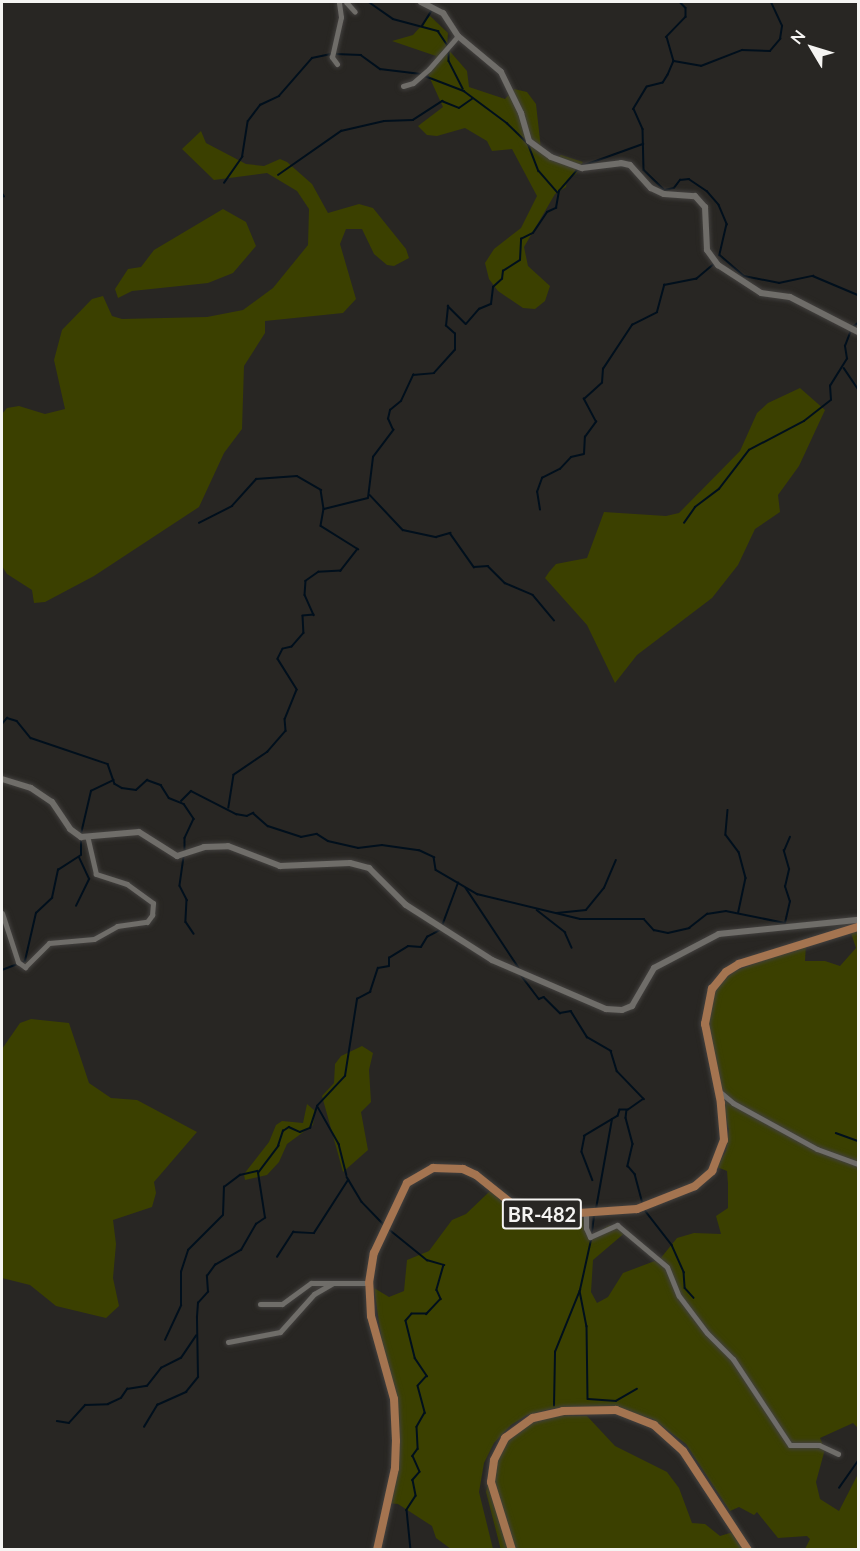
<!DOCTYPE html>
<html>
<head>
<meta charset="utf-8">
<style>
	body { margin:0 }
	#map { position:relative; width:860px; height:1551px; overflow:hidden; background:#282623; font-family:Lato,sans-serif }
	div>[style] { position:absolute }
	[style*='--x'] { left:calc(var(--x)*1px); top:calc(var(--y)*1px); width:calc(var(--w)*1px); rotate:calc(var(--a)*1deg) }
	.green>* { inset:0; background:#3b4000 }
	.stream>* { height:1.5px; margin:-0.75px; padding:0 0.75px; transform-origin:0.75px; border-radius:0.75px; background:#000f1c }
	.roads { filter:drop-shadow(0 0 2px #43413f) drop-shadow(0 0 2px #43413f) }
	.minor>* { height:5px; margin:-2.5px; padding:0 2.5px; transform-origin:2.5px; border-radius:2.5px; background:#6f6d69 }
	.tertiary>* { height:6px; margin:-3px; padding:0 3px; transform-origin:3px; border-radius:3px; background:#6f6d69 }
	.trunk>* { height:8px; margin:-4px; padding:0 4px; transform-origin:4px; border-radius:4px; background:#a47450 }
	span { translate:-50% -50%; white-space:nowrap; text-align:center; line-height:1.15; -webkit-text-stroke:4.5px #282623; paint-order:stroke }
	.shield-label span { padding:2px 4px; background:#282623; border:2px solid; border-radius:4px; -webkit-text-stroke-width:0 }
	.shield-label { font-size:20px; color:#f5f4f2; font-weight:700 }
	.frame { position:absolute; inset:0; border:3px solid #f5f4f2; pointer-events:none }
	.north { position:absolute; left:782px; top:18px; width:60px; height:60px; -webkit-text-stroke:4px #282623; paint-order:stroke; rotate:308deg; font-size:16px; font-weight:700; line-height:24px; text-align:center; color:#f5f4f2 }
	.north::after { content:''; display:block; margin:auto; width:21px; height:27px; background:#f5f4f2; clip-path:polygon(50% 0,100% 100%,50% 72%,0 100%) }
</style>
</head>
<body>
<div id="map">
	<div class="green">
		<i style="clip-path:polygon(430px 16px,448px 33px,447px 48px,467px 71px,469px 87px,505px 99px,514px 89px,527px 92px,536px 104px,541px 149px,552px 160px,561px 155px,583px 162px,576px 174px,567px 180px,566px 187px,555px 194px,524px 247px,528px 266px,550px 286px,545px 301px,535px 309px,523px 308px,498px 291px,489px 279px,485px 263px,494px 249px,521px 228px,537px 196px,512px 149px,492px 151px,487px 141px,465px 128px,437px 136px,427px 135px,418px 126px,443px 107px,428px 74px,436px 56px,392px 41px,413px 35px)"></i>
		<i style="clip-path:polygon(201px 131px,206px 143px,246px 164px,264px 166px,280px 159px,287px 162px,312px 184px,328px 213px,359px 204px,373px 208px,406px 249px,409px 258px,394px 266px,387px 265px,374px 254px,362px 229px,346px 229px,340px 244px,356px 299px,343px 313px,265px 321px,265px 333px,244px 366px,242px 429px,224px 453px,199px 507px,94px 576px,45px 602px,34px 603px,32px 590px,7px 574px,2px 566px,2px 414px,7px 408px,19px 406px,45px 414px,65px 409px,54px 360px,62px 330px,92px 299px,103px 296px,112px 316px,122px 319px,207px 317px,243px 310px,273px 288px,308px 245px,309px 209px,297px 191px,267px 173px,214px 180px,182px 149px)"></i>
		<i style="clip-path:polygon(223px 209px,246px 222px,256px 246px,233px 273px,208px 283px,132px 291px,118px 298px,115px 289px,128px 269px,141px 267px,154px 250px)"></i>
		<i style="clip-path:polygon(800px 388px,825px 410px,799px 466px,778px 495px,780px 512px,755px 529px,738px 565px,712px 598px,637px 655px,615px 683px,587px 625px,545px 578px,549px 572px,556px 564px,587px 558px,604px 512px,666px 516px,679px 513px,740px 451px,757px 413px,768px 403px)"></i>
		<i style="clip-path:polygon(858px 931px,858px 1428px,853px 1423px,820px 1438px,825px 1449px,816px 1482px,820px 1499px,839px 1511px,858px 1474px,858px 1549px,805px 1549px,810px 1539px,807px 1536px,778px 1538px,757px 1512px,754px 1515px,739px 1507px,730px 1511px,686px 1444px,653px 1419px,624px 1411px,555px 1408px,527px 1415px,511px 1425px,494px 1443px,484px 1463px,479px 1492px,493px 1549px,451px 1549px,436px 1538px,432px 1526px,398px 1504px,388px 1503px,397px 1445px,374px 1288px,389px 1297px,404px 1291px,407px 1260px,429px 1251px,452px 1220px,466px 1214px,490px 1191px,526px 1213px,585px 1218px,591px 1236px,609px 1225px,627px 1231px,593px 1260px,591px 1292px,597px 1303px,608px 1297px,623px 1273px,660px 1259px,677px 1238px,694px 1233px,721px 1234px,716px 1216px,728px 1208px,728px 1184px,727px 1171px,717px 1167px,726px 1151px,729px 1130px,711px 1060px,707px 1007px,719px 984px,735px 971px,806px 944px,805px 961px,825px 961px,840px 966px,856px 948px,851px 933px)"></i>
		<i style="clip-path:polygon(31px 1019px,69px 1023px,89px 1083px,111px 1098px,137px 1100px,197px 1132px,154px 1182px,156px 1193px,152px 1207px,113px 1220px,116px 1244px,113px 1278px,119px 1306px,106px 1318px,56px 1306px,30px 1285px,2px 1278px,2px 1049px,20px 1023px)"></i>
		<i style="clip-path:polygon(362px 1046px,373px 1053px,369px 1070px,371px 1102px,361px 1112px,368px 1150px,343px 1172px,322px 1096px,334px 1083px,335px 1064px,341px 1056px)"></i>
		<i style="clip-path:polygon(307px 1104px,315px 1111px,313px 1125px,287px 1144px,279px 1162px,267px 1175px,245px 1180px,244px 1174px,269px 1142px,276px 1125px,282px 1121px,303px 1123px)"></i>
		<i style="clip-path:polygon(558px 1415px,587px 1416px,615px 1446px,667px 1472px,679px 1488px,692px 1523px,705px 1524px,720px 1536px,733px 1532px,743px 1550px,501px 1550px,486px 1492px,492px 1462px,500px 1447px,529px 1423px)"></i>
	</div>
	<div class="stream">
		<i style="--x:369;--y:2;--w:29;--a:35"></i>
		<i style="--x:393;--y:19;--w:47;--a:14.9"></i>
		<i style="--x:438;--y:31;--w:18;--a:56"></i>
		<i style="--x:680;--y:2;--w:8;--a:45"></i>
		<i style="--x:686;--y:8;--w:9;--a:90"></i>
		<i style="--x:686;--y:17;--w:28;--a:134"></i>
		<i style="--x:667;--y:37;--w:25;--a:74"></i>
		<i style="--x:674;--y:61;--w:15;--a:113"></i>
		<i style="--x:668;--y:75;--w:9;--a:122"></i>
		<i style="--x:663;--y:83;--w:16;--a:166"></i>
		<i style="--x:647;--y:87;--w:26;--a:121"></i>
		<i style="--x:634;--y:109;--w:22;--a:66"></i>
		<i style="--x:643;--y:129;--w:41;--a:88.6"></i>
		<i style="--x:644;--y:170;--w:29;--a:44"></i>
		<i style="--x:665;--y:190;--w:9;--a:-13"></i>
		<i style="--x:674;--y:188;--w:10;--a:-53"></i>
		<i style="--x:680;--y:180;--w:9;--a:-6"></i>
		<i style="--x:689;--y:179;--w:22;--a:34"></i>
		<i style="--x:707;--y:191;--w:18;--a:49"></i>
		<i style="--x:719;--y:205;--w:21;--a:67"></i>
		<i style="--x:727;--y:224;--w:32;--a:103"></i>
		<i style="--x:720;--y:255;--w:32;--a:41"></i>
		<i style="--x:744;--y:276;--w:36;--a:11"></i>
		<i style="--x:779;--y:283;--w:35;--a:-12"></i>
		<i style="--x:813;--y:276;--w:49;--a:22.9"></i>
		<i style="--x:422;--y:26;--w:19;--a:-58"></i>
		<i style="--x:449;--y:51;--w:10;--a:90"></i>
		<i style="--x:449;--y:61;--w:31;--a:63"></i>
		<i style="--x:335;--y:54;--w:26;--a:2"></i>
		<i style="--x:361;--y:55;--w:24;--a:36"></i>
		<i style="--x:380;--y:69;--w:41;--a:7"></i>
		<i style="--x:674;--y:61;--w:27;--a:10"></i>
		<i style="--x:701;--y:66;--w:44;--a:-21.3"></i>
		<i style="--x:742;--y:50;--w:28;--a:2"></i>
		<i style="--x:770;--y:51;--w:16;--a:-50"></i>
		<i style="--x:780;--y:39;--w:13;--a:-81"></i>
		<i style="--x:782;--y:26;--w:26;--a:-115"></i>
		<i style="--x:425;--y:76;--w:42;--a:21"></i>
		<i style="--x:464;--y:91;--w:54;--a:36.7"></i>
		<i style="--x:507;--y:123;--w:29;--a:44"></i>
		<i style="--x:528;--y:143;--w:30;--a:69"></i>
		<i style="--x:539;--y:171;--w:28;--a:49"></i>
		<i style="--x:582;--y:166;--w:65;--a:-19.8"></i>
		<i style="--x:278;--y:175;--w:77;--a:-34.9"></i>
		<i style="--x:341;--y:131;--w:44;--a:-13.1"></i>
		<i style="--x:384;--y:121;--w:29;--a:-2"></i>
		<i style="--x:413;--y:120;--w:35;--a:-33"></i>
		<i style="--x:442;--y:101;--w:18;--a:22"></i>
		<i style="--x:459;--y:108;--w:16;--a:-35"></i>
		<i style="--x:224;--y:183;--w:32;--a:-55"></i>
		<i style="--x:242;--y:157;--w:36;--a:-81"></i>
		<i style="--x:248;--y:121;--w:20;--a:-53"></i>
		<i style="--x:260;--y:105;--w:21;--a:-25"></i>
		<i style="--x:279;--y:96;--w:50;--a:-49"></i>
		<i style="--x:312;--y:58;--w:19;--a:-12"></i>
		<i style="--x:2;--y:193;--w:4;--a:56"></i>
		<i style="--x:854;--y:326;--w:5;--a:-37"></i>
		<i style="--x:844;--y:368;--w:25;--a:56"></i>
		<i style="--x:370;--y:495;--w:48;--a:46.7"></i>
		<i style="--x:403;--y:530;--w:34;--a:12"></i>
		<i style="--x:436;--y:537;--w:15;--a:-16"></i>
		<i style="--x:450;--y:533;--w:42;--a:54.8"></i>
		<i style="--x:474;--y:567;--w:14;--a:-4"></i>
		<i style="--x:488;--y:566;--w:24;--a:45"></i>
		<i style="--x:505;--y:583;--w:30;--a:23"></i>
		<i style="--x:533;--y:595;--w:33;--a:50"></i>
		<i style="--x:324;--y:509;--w:45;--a:-14"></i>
		<i style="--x:368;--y:498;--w:41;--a:-83"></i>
		<i style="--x:373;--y:457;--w:34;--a:-53"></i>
		<i style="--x:393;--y:430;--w:12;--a:-114"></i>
		<i style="--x:388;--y:419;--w:9;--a:-77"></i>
		<i style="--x:390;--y:410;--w:14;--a:-39"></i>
		<i style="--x:401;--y:401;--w:29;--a:-65"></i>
		<i style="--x:413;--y:375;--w:21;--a:-5"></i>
		<i style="--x:434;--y:373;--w:31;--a:-48"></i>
		<i style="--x:455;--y:350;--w:16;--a:-90"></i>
		<i style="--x:455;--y:334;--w:12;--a:-138"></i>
		<i style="--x:446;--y:326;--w:20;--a:-84"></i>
		<i style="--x:448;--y:306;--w:25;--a:45"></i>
		<i style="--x:466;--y:324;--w:20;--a:-49"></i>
		<i style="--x:479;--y:309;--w:13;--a:-23"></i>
		<i style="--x:491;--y:304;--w:17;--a:-83"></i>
		<i style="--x:493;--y:287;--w:12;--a:-42"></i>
		<i style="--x:502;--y:279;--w:8;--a:-83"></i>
		<i style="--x:503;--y:271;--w:20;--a:-33"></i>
		<i style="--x:520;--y:260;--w:21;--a:-87"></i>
		<i style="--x:521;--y:239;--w:13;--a:-27"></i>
		<i style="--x:533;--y:233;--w:25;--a:-56"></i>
		<i style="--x:547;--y:212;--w:10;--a:-24"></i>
		<i style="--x:556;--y:208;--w:17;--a:-80"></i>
		<i style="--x:559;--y:191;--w:29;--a:-49"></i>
		<i style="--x:540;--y:510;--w:18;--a:-99"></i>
		<i style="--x:537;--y:492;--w:15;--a:-70"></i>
		<i style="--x:542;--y:478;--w:20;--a:-27"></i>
		<i style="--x:560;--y:469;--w:16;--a:-47"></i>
		<i style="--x:571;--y:457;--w:13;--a:-13"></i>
		<i style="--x:584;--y:454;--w:17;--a:-87"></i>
		<i style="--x:585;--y:437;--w:19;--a:-54"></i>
		<i style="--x:596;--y:422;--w:26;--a:-118"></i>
		<i style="--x:584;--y:399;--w:24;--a:-42"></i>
		<i style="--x:602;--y:383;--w:14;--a:-86"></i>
		<i style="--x:603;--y:369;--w:53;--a:-56.6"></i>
		<i style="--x:632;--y:325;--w:28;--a:-27"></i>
		<i style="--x:657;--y:312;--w:28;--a:-75"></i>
		<i style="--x:664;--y:285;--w:33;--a:-11"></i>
		<i style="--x:696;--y:279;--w:23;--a:-40"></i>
		<i style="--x:199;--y:523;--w:37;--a:-27"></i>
		<i style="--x:232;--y:506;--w:36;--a:-48"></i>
		<i style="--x:256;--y:479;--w:41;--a:-4.2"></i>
		<i style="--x:297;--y:476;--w:28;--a:30"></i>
		<i style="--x:321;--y:490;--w:19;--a:81"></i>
		<i style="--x:324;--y:509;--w:17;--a:100"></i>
		<i style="--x:321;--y:526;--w:44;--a:31.9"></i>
		<i style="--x:358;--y:549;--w:28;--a:128"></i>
		<i style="--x:341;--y:571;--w:22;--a:177"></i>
		<i style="--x:319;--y:572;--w:16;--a:145"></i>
		<i style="--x:306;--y:581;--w:14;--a:94"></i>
		<i style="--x:305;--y:595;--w:22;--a:66"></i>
		<i style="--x:314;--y:615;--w:11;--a:175"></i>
		<i style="--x:303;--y:616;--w:17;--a:87"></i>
		<i style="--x:304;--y:633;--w:18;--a:131"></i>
		<i style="--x:292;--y:647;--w:9;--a:167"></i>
		<i style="--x:283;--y:649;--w:11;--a:117"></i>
		<i style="--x:278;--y:659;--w:36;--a:58"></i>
		<i style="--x:297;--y:690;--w:31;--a:112"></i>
		<i style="--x:285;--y:719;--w:12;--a:85"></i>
		<i style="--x:286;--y:731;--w:28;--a:131"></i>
		<i style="--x:268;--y:752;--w:41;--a:145.9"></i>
		<i style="--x:234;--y:775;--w:33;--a:99"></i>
		<i style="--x:684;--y:523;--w:19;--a:-55"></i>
		<i style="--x:695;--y:507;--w:30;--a:-37"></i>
		<i style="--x:719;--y:489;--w:49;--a:-52.4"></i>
		<i style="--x:749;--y:450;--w:62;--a:-27.8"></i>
		<i style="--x:804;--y:421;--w:34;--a:-38"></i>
		<i style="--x:831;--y:400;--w:14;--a:-94"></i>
		<i style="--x:830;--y:386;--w:32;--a:-58"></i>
		<i style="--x:847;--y:359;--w:13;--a:-99"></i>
		<i style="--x:845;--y:346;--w:14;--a:-69"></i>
		<i style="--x:2;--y:724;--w:8;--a:-50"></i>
		<i style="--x:7;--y:718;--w:10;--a:17"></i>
		<i style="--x:17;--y:721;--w:22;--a:51"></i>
		<i style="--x:31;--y:738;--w:81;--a:18.7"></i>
		<i style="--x:108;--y:764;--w:21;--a:71"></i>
		<i style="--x:115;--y:784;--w:8;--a:30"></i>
		<i style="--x:122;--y:788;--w:14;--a:8"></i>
		<i style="--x:136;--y:790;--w:15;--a:-42"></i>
		<i style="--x:147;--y:780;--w:15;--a:20"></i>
		<i style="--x:161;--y:785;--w:15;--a:58"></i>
		<i style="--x:169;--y:798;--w:16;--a:22"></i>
		<i style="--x:184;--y:804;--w:18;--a:56"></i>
		<i style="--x:194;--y:819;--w:21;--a:115"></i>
		<i style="--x:185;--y:838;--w:12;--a:90"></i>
		<i style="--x:181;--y:801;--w:14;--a:-45"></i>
		<i style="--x:191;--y:791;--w:51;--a:27.1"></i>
		<i style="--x:236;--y:814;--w:11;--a:10"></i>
		<i style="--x:247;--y:816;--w:7;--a:-27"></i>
		<i style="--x:253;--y:813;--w:20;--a:41"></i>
		<i style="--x:268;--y:826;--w:35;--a:18"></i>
		<i style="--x:301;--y:837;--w:16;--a:-11"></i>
		<i style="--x:317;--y:834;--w:13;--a:32"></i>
		<i style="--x:328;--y:841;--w:31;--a:13"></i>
		<i style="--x:358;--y:848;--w:24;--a:-7"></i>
		<i style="--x:382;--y:845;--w:37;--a:8"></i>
		<i style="--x:419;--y:850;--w:17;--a:25"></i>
		<i style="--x:434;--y:857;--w:13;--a:81"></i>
		<i style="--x:436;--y:870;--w:48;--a:30.3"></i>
		<i style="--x:477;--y:894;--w:106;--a:13.6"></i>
		<i style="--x:580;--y:919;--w:64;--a:0"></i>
		<i style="--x:644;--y:919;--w:15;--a:48"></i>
		<i style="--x:654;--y:930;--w:14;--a:12"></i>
		<i style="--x:668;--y:933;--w:22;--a:-13"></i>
		<i style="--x:689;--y:928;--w:23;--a:-38"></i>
		<i style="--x:707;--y:914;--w:19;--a:-9"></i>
		<i style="--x:726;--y:911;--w:60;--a:11.5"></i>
		<i style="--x:785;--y:923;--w:22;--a:-77"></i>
		<i style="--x:790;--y:902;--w:16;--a:-108"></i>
		<i style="--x:785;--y:887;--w:18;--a:-77"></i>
		<i style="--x:789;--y:869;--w:19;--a:-106"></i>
		<i style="--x:784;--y:851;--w:15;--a:-67"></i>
		<i style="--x:728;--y:810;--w:25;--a:95"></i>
		<i style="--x:726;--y:835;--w:21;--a:53"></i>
		<i style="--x:739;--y:852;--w:27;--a:75"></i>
		<i style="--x:746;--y:878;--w:35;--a:102"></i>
		<i style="--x:81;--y:834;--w:44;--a:-76.9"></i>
		<i style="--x:91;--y:791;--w:25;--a:-26"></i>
		<i style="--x:184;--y:857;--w:29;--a:98"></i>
		<i style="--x:180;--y:886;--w:16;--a:63"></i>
		<i style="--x:187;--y:900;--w:22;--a:93"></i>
		<i style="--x:186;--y:922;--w:14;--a:56"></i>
		<i style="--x:466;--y:888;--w:96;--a:56.5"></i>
		<i style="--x:76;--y:906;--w:30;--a:-64"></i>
		<i style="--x:89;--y:879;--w:23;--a:-115"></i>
		<i style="--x:537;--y:910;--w:36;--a:38"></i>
		<i style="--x:565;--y:932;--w:17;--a:66"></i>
		<i style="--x:557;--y:913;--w:29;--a:-6"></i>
		<i style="--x:586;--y:910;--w:28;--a:-51"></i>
		<i style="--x:604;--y:888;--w:30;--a:-67"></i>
		<i style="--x:442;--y:926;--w:46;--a:-69.6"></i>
		<i style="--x:2;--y:970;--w:25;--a:-21"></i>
		<i style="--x:25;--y:961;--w:49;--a:-77.1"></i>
		<i style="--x:36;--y:913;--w:22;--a:-43"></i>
		<i style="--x:52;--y:898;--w:29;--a:-78"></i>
		<i style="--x:58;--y:870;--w:27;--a:-33"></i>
		<i style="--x:81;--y:855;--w:16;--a:-90"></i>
		<i style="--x:521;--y:975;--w:30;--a:53"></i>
		<i style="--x:539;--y:999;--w:5;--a:-22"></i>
		<i style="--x:544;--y:997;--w:23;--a:45"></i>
		<i style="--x:560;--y:1013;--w:11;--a:-10"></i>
		<i style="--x:571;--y:1011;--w:31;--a:58"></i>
		<i style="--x:587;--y:1037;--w:28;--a:30"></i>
		<i style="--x:611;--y:1051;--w:21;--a:73"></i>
		<i style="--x:617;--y:1071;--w:39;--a:46"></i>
		<i style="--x:644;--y:1099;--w:19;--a:145"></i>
		<i style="--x:628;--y:1110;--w:8;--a:180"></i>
		<i style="--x:620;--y:1110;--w:6;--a:108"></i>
		<i style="--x:618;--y:1116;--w:39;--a:149"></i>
		<i style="--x:585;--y:1136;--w:16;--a:101"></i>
		<i style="--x:582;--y:1152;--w:30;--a:69"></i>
		<i style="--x:318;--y:1107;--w:43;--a:60.4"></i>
		<i style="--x:339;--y:1144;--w:32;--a:76"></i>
		<i style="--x:627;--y:1110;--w:8;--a:97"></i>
		<i style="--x:626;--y:1118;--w:27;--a:75"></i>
		<i style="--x:633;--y:1144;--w:23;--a:103"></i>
		<i style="--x:628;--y:1166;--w:11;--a:49"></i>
		<i style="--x:635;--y:1174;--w:31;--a:75"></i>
		<i style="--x:836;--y:1133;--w:23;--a:20"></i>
		<i style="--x:347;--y:1177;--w:29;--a:59"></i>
		<i style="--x:362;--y:1202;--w:32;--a:46"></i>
		<i style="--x:596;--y:1209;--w:91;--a:-79.9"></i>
		<i style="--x:644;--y:1209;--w:46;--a:52.1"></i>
		<i style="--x:672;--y:1245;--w:30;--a:66"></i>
		<i style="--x:684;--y:1272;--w:16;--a:86"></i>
		<i style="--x:685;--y:1288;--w:13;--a:48"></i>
		<i style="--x:390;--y:1230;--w:48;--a:39"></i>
		<i style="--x:427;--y:1260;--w:18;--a:16"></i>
		<i style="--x:444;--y:1265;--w:26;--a:106"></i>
		<i style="--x:437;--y:1290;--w:10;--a:66"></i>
		<i style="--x:441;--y:1299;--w:21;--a:133"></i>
		<i style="--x:427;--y:1314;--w:15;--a:180"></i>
		<i style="--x:412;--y:1314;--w:9;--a:131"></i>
		<i style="--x:406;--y:1321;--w:38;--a:76"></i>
		<i style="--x:415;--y:1358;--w:22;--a:56"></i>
		<i style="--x:427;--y:1376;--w:13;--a:132"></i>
		<i style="--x:418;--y:1386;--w:28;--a:75"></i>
		<i style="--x:425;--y:1413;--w:16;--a:120"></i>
		<i style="--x:417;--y:1427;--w:22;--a:87"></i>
		<i style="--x:418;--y:1449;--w:9;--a:126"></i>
		<i style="--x:413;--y:1456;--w:17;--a:66"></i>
		<i style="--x:420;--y:1472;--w:11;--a:131"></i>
		<i style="--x:413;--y:1480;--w:16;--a:79"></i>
		<i style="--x:416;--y:1496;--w:17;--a:123"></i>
		<i style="--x:407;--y:1510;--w:40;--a:84.3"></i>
		<i style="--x:592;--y:1232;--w:16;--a:-83"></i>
		<i style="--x:277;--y:1257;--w:30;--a:-57"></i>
		<i style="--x:293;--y:1232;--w:21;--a:3"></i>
		<i style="--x:314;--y:1233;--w:63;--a:-57.3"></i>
		<i style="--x:580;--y:1291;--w:36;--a:79"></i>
		<i style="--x:587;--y:1326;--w:73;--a:89.2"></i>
		<i style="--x:588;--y:1399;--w:28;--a:4"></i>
		<i style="--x:616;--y:1401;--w:24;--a:-30"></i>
		<i style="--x:165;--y:1340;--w:38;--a:-65"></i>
		<i style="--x:181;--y:1305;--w:33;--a:-90"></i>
		<i style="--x:181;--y:1272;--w:23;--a:-72"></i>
		<i style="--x:188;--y:1250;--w:49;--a:-45"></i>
		<i style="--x:223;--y:1215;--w:28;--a:-88"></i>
		<i style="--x:224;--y:1187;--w:20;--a:-37"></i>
		<i style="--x:240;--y:1175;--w:18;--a:-13"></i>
		<i style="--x:554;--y:1406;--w:54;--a:-88.9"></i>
		<i style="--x:555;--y:1352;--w:67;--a:-68"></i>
		<i style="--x:580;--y:1290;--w:51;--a:-77.6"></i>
		<i style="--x:57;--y:1421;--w:12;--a:9"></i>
		<i style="--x:69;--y:1423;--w:24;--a:-48"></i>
		<i style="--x:85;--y:1405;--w:23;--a:-2"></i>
		<i style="--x:108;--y:1404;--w:14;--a:-25"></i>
		<i style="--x:121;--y:1398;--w:11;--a:-56"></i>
		<i style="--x:127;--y:1389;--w:20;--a:-9"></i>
		<i style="--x:147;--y:1386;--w:23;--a:-52"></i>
		<i style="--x:161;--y:1368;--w:22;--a:-27"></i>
		<i style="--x:181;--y:1358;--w:27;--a:-56"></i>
		<i style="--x:144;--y:1427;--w:26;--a:-59"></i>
		<i style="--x:157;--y:1405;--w:32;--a:-24"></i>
		<i style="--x:186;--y:1392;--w:19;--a:-51"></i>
		<i style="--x:198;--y:1377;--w:60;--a:-91"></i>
		<i style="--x:197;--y:1317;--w:14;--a:-86"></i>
		<i style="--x:198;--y:1303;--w:15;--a:-48"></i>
		<i style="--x:208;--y:1292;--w:16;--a:-94"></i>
		<i style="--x:207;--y:1276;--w:14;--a:-54"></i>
		<i style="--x:215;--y:1265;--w:30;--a:-30"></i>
		<i style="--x:241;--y:1250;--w:30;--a:-60"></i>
		<i style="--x:256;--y:1224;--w:11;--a:-34"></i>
		<i style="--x:265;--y:1218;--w:46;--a:-98.8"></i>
		<i style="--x:258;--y:1173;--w:34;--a:-53"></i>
		<i style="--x:278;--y:1146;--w:16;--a:-72"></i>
		<i style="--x:283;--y:1131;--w:7;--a:-34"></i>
		<i style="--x:289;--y:1127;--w:12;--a:24"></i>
		<i style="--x:300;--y:1132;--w:11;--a:-22"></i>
		<i style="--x:310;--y:1128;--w:23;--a:-72"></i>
		<i style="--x:317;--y:1106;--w:41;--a:-47"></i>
		<i style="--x:345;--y:1076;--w:78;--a:-81.1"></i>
		<i style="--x:357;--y:999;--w:15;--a:-28"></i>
		<i style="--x:370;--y:992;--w:25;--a:-72"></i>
		<i style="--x:378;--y:968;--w:11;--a:-10"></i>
		<i style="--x:389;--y:966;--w:8;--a:-90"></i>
		<i style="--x:389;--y:958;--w:22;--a:-32"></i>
		<i style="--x:408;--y:946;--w:13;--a:4"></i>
		<i style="--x:421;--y:947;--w:12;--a:-59"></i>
		<i style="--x:427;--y:937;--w:15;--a:-28"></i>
		<i style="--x:839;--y:1488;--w:33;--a:-55"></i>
	</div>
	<div class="roads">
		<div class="minor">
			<i style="--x:346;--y:2;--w:13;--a:48"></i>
			<i style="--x:337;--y:64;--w:9;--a:-126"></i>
			<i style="--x:332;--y:57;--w:41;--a:-77.3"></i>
			<i style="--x:341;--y:17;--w:15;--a:-98"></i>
			<i style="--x:403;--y:86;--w:10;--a:-17"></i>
			<i style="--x:413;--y:83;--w:21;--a:-41"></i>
			<i style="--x:429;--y:69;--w:44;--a:-48.7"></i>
			<i style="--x:2;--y:913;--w:52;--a:71.9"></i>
			<i style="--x:18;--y:962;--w:9;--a:36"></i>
			<i style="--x:25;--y:967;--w:34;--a:-45"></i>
			<i style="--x:49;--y:943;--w:45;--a:-5.1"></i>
			<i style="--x:94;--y:939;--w:26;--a:-29"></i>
			<i style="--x:117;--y:926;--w:30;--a:-8"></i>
			<i style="--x:147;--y:922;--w:9;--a:-54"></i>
			<i style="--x:152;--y:915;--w:12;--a:-85"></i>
			<i style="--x:153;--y:903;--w:32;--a:-144"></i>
			<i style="--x:127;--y:884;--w:33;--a:-162"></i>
			<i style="--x:96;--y:874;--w:39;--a:-103"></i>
			<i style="--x:720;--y:1092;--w:17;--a:40"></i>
			<i style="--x:733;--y:1103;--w:96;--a:28.7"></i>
			<i style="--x:817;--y:1149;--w:44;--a:20.1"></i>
			<i style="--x:586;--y:1214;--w:14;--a:90"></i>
			<i style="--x:586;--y:1228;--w:10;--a:66"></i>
			<i style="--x:590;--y:1237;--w:30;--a:-24"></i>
			<i style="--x:617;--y:1225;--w:65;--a:40"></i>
			<i style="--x:667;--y:1267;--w:31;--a:68"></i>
			<i style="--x:679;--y:1296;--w:46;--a:52.9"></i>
			<i style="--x:707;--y:1333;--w:37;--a:45"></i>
			<i style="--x:733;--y:1359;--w:103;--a:56.5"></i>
			<i style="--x:790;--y:1445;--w:29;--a:0"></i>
			<i style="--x:819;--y:1445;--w:21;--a:25"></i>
			<i style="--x:260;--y:1304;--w:22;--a:0"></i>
			<i style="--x:282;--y:1304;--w:36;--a:-36"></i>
			<i style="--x:311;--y:1283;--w:22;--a:0"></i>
			<i style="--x:228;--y:1342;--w:53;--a:-10.9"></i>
			<i style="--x:280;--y:1332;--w:51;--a:-48.2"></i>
			<i style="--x:314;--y:1294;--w:22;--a:-30"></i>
			<i style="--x:333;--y:1283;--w:36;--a:0"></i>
		</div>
		<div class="tertiary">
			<i style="--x:421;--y:2;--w:25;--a:27"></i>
			<i style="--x:443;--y:13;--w:27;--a:57"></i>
			<i style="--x:458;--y:36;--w:56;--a:39.9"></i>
			<i style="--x:501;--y:72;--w:46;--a:64"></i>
			<i style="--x:521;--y:113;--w:29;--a:74"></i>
			<i style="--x:529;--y:141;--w:27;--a:36"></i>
			<i style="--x:551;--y:157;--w:33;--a:20"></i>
			<i style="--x:582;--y:168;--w:39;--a:-7"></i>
			<i style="--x:621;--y:163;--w:9;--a:13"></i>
			<i style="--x:630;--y:165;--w:31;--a:48"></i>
			<i style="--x:651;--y:188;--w:14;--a:25"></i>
			<i style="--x:664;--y:194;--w:31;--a:4"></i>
			<i style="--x:695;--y:196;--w:15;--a:48"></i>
			<i style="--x:705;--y:207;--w:43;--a:87.3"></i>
			<i style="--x:707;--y:250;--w:19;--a:54"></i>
			<i style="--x:718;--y:265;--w:51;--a:33.1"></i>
			<i style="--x:761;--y:293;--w:29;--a:8"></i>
			<i style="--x:790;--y:297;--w:76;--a:27.2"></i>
			<i style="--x:2;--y:779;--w:30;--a:17"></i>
			<i style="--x:31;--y:788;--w:25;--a:34"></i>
			<i style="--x:52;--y:802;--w:32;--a:56"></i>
			<i style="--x:70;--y:829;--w:14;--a:36"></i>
			<i style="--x:81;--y:837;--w:58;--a:-4.9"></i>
			<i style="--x:139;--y:832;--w:45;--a:32.3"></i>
			<i style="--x:177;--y:856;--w:28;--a:-18"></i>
			<i style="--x:204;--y:847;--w:24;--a:-2"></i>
			<i style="--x:228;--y:846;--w:56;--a:21"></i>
			<i style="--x:280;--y:866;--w:70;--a:-2.5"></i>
			<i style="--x:350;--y:863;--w:20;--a:15"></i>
			<i style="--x:369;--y:868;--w:52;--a:45"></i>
			<i style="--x:406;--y:905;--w:102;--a:32.6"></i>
			<i style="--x:492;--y:960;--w:124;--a:23.3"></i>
			<i style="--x:606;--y:1009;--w:16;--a:4"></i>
			<i style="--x:622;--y:1010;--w:11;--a:-22"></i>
			<i style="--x:632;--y:1006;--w:44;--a:-59.9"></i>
			<i style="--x:654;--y:968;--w:73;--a:-27.6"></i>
			<i style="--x:719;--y:934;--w:140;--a:-5.8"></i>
		</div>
		<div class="trunk">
			<i style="--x:377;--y:1550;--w:84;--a:-77.6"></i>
			<i style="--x:395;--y:1468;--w:27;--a:-88"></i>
			<i style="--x:396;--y:1441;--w:42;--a:-92.7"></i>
			<i style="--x:394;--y:1399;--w:86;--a:-105.5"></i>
			<i style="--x:371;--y:1316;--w:33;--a:-93"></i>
			<i style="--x:369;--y:1283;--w:30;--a:-81"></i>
			<i style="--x:374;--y:1253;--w:77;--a:-64.8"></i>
			<i style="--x:407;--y:1183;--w:30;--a:-30"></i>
			<i style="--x:433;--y:1168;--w:30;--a:2"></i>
			<i style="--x:463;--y:1169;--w:14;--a:25"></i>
			<i style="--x:476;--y:1175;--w:45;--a:38.7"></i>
			<i style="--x:511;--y:1203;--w:41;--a:17.1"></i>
			<i style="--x:550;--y:1215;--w:87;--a:-3.9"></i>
			<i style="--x:637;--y:1209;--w:62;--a:-21.6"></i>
			<i style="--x:695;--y:1186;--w:23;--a:-41"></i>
			<i style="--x:712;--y:1171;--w:33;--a:-69"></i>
			<i style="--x:724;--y:1140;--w:37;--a:-95"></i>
			<i style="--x:721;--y:1103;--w:81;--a:-101.4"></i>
			<i style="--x:705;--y:1024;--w:36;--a:-79"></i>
			<i style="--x:712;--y:989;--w:22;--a:-51"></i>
			<i style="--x:726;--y:972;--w:15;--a:-32"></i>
			<i style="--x:739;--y:964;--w:125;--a:-17.3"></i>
			<i style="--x:512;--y:1550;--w:71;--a:-107.2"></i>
			<i style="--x:491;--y:1482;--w:22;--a:-82"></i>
			<i style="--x:494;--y:1460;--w:25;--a:-63"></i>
			<i style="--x:505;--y:1438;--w:34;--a:-36"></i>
			<i style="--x:533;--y:1418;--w:31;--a:-13"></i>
			<i style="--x:563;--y:1411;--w:53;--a:-1.1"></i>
			<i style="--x:616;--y:1410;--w:41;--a:21.5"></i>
			<i style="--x:654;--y:1425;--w:39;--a:42"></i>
			<i style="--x:683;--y:1451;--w:118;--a:56.7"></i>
		</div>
	</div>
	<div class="shield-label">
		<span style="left:542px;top:1214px">BR-482</span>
	</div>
	<div class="frame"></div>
	<div class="north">N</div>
</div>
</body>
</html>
